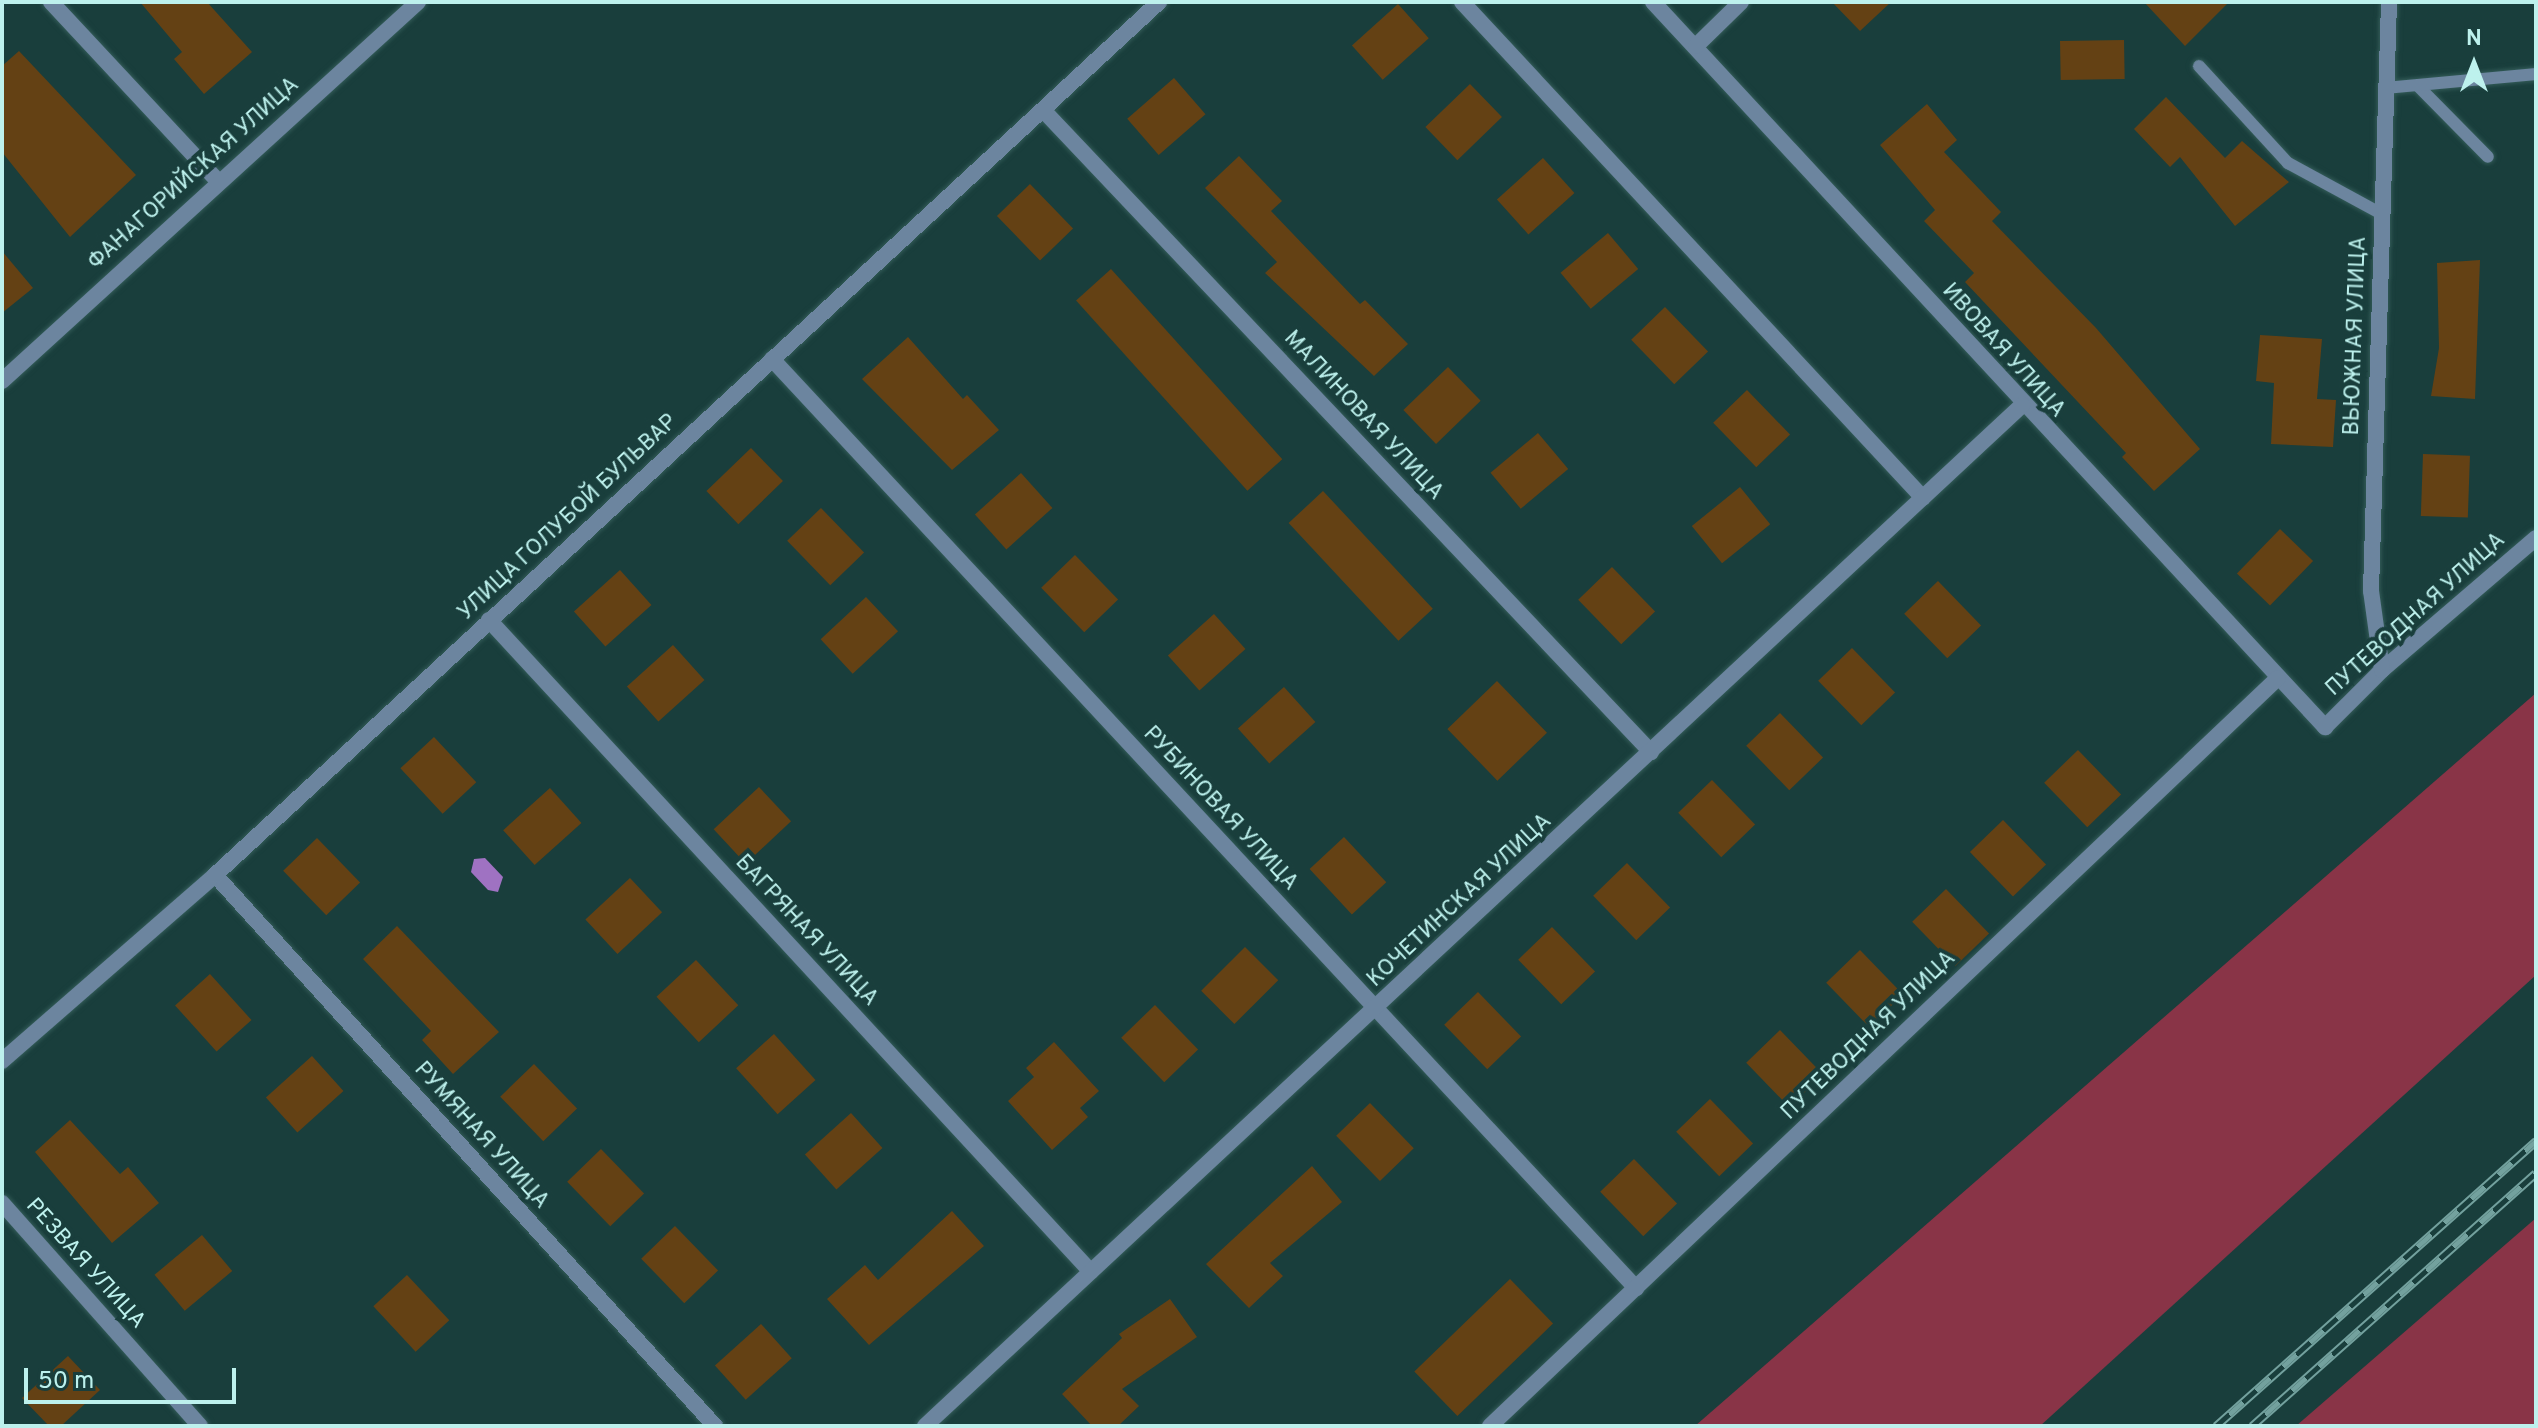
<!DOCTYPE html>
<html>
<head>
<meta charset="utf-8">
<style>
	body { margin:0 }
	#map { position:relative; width:2538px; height:1428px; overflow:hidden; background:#193e3c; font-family:Overpass,sans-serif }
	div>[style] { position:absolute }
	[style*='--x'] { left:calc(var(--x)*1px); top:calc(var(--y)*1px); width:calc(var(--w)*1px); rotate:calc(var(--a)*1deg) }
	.green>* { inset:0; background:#893447 }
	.water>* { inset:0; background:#9f72c2 }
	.building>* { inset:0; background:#644114; transform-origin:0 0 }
	.roads { filter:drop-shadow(0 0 2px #335b58) drop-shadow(0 0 2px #335b58) }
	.service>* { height:12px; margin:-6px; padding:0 6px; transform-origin:6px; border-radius:6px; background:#6c859f }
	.minor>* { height:16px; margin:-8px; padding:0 8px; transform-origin:8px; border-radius:8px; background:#6c859f }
	.rail>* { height:9px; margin-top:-4.5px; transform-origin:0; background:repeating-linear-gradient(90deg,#193e3c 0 18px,#73a19e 0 36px); box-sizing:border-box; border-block:2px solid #73a19e }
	span { translate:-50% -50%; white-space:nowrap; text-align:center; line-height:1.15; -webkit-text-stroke:8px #193e3c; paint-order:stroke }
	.street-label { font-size:22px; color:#bdf1ed }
	.frame { position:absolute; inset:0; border:4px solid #bdf1ed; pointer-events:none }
	.north { position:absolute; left:2434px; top:24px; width:80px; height:80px; -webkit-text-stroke:6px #193e3c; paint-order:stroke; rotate:0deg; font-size:22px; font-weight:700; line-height:32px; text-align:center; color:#bdf1ed }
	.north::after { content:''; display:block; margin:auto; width:28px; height:36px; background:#bdf1ed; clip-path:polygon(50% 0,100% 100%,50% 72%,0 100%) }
	.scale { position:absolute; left:24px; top:1368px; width:212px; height:36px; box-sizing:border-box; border:4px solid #bdf1ed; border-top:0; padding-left:10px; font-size:24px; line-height:28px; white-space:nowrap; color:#bdf1ed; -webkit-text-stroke:6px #193e3c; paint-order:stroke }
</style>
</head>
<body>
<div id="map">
	<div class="green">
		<i style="clip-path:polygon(2536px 693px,2536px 975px,2040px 1426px,1695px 1426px)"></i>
		<i style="clip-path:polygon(2536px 1218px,2536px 1426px,2296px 1426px)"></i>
	</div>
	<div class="water">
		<i style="clip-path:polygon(485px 858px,503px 877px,498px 892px,488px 890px,471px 872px,474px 859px)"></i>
	</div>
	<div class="building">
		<i style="clip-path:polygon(140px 2px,207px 2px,252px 52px,204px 94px,174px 59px,182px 52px)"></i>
		<i style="clip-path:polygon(1832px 2px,1891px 2px,1860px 31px)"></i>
		<i style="clip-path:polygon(2144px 2px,2229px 2px,2185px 46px)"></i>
		<i style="left:1398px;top:4px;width:46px;height:62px;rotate:48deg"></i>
		<i style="left:2124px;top:40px;width:39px;height:64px;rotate:89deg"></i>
		<i style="clip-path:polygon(19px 51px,136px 175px,70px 237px,2px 152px,2px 66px)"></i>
		<i style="left:1174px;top:78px;width:48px;height:62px;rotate:49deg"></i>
		<i style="left:1470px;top:84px;width:46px;height:62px;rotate:46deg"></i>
		<i style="clip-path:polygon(2166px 97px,2225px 158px,2242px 141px,2289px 182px,2235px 226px,2180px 157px,2170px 167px,2134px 129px)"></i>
		<i style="clip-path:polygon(1927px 104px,1957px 140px,1944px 152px,2001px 212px,1992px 221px,2096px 328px,2200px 449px,2154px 491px,2122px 457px,2126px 453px,1965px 282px,1974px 273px,1924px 221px,1935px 210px,1880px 145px)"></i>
		<i style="clip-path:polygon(1239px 156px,1282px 201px,1271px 211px,1360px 304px,1365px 300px,1408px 344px,1374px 376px,1265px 273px,1277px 262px,1205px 188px)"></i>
		<i style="left:1543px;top:158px;width:47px;height:62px;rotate:48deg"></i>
		<i style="left:1030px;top:184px;width:62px;height:46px;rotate:46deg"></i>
		<i style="left:1608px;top:233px;width:47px;height:62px;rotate:50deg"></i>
		<i style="clip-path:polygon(2px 251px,33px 288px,2px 313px)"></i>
		<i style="clip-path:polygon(2480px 260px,2475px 399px,2431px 396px,2439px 348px,2437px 263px)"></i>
		<i style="left:1111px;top:269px;width:256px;height:47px;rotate:48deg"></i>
		<i style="left:1665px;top:307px;width:62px;height:47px;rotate:46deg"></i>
		<i style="clip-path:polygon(2260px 335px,2322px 339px,2317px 399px,2336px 400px,2333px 447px,2271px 444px,2274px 383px,2256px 381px)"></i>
		<i style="clip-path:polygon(908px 337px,963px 399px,967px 395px,999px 430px,952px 470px,862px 379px)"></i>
		<i style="left:1448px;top:367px;width:47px;height:62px;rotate:46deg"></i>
		<i style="left:1747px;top:390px;width:62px;height:47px;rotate:46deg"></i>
		<i style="left:1538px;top:433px;width:47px;height:62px;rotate:50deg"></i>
		<i style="left:751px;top:448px;width:46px;height:62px;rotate:46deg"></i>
		<i style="left:2423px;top:454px;width:47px;height:62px;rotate:2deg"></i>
		<i style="left:1021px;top:473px;width:47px;height:62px;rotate:48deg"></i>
		<i style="left:1740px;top:487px;width:48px;height:62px;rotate:51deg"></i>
		<i style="left:1323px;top:491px;width:161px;height:47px;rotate:47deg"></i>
		<i style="left:821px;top:508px;width:62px;height:47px;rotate:46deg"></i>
		<i style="left:2280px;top:529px;width:46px;height:62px;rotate:44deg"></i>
		<i style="left:1075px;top:555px;width:62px;height:47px;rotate:46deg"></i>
		<i style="left:1612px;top:567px;width:62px;height:47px;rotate:46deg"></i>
		<i style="left:620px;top:570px;width:47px;height:62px;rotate:48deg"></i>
		<i style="left:1938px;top:581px;width:62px;height:47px;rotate:46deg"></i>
		<i style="left:866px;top:597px;width:47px;height:62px;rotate:47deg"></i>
		<i style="left:1214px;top:614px;width:47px;height:62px;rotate:48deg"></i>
		<i style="left:673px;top:645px;width:47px;height:62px;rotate:48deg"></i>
		<i style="left:1852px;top:648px;width:62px;height:47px;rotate:46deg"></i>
		<i style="left:1497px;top:681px;width:72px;height:69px;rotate:46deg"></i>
		<i style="left:1284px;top:687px;width:47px;height:62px;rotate:48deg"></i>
		<i style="left:1780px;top:713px;width:62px;height:47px;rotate:46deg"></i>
		<i style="left:434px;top:737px;width:62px;height:46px;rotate:47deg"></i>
		<i style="left:2078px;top:750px;width:62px;height:47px;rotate:46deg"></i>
		<i style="left:1712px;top:780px;width:62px;height:47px;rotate:46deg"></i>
		<i style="left:759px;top:787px;width:47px;height:62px;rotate:47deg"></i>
		<i style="left:550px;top:788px;width:47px;height:63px;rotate:48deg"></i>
		<i style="left:2003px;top:820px;width:62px;height:46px;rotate:46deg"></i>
		<i style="left:1344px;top:837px;width:62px;height:47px;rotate:47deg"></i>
		<i style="left:317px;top:838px;width:62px;height:47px;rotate:46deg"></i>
		<i style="left:1627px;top:863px;width:62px;height:47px;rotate:46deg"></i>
		<i style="left:630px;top:878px;width:47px;height:61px;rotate:47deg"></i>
		<i style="left:1946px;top:889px;width:62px;height:47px;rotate:46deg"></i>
		<i style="clip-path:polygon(397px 926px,499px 1032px,453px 1074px,422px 1040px,431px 1031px,363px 959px)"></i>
		<i style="left:1552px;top:927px;width:62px;height:47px;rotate:46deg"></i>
		<i style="left:1245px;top:947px;width:47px;height:62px;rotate:45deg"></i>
		<i style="left:1860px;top:950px;width:62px;height:47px;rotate:46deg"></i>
		<i style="left:696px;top:960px;width:62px;height:54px;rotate:47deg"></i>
		<i style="left:210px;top:974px;width:62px;height:47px;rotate:48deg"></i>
		<i style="left:1478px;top:992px;width:62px;height:47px;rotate:46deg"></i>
		<i style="left:1155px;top:1005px;width:62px;height:47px;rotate:46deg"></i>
		<i style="left:1780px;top:1030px;width:62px;height:47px;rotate:46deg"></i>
		<i style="left:774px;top:1034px;width:62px;height:51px;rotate:48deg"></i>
		<i style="clip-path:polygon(1054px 1042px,1099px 1091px,1080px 1108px,1088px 1117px,1052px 1150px,1008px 1101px,1034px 1077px,1026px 1068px)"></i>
		<i style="left:312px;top:1056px;width:47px;height:62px;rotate:48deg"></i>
		<i style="left:534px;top:1064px;width:62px;height:47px;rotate:46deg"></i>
		<i style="left:1710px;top:1099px;width:62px;height:47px;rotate:46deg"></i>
		<i style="left:1370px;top:1103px;width:63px;height:47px;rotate:46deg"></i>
		<i style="left:851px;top:1113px;width:47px;height:62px;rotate:48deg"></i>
		<i style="clip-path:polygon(70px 1120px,120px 1174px,128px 1167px,159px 1203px,112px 1243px,35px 1152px)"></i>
		<i style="left:601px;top:1149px;width:62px;height:47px;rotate:46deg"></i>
		<i style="left:1634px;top:1159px;width:62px;height:47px;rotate:46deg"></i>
		<i style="clip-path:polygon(1312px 1166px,1342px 1202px,1270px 1263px,1283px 1276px,1249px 1308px,1206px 1264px)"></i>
		<i style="clip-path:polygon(952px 1211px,984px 1246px,869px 1345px,827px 1299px,865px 1265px,878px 1280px)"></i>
		<i style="left:675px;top:1226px;width:62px;height:47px;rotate:46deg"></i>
		<i style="left:202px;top:1235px;width:47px;height:62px;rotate:50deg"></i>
		<i style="left:407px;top:1275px;width:62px;height:46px;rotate:47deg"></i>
		<i style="left:1510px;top:1279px;width:62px;height:133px;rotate:46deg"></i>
		<i style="clip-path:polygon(1170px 1299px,1197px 1337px,1122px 1389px,1139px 1406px,1118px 1426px,1092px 1426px,1062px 1394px,1122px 1338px,1119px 1334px)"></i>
		<i style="left:761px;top:1324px;width:46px;height:62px;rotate:48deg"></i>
		<i style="clip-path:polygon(68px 1356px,100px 1390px,61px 1426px,49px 1426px,22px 1398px)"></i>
	</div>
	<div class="roads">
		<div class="service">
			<i style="--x:2199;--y:66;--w:132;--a:47.5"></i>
			<i style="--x:2288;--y:163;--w:107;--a:28.5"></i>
			<i style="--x:2419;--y:87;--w:98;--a:45.4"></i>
			<i style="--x:2385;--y:88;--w:152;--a:-5.3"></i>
		</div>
		<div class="minor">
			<i style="--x:51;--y:2;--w:245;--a:47"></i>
			<i style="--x:1462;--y:2;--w:677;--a:47.09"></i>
			<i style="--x:1653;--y:2;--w:989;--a:47.17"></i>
			<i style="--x:2325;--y:727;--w:81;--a:-45"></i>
			<i style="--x:2382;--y:670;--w:203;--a:-40.6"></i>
			<i style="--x:1696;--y:46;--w:63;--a:-44.4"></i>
			<i style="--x:1044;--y:111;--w:883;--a:46.56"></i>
			<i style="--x:772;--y:359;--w:1269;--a:47.08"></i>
			<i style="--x:2;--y:381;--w:563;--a:-42.34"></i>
			<i style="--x:489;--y:620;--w:887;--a:47.28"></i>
			<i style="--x:2382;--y:670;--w:80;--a:-97.9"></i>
			<i style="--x:2371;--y:591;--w:589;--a:-88.25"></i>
			<i style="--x:215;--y:875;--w:744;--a:47.78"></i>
			<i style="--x:2;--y:1061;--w:283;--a:-41.1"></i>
			<i style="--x:215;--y:875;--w:1286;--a:-42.76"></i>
			<i style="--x:2;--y:1203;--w:298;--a:48.4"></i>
			<i style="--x:925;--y:1426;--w:1499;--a:-42.94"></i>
			<i style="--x:1490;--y:1426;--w:1086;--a:-43.51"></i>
		</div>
	</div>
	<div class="rail">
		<i style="--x:2216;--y:1426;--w:429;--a:-41.7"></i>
		<i style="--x:2252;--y:1426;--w:380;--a:-41.7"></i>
	</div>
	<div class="street-label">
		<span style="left:194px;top:174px;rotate:-42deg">ФАНАГОРИЙСКАЯ УЛИЦА</span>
		<span style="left:2356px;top:336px;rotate:-88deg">ВЬЮЖНАЯ УЛИЦА</span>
		<span style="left:2003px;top:351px;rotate:48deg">ИВОВАЯ УЛИЦА</span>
		<span style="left:1363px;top:416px;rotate:47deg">МАЛИНОВАЯ УЛИЦА</span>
		<span style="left:568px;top:518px;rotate:-43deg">УЛИЦА ГОЛУБОЙ БУЛЬВАР</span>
		<span style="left:2416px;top:615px;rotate:-42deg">ПУТЕВОДНАЯ УЛИЦА</span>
		<span style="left:1220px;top:809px;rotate:47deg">РУБИНОВАЯ УЛИЦА</span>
		<span style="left:1460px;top:901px;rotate:-43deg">КОЧЕТИНСКАЯ УЛИЦА</span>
		<span style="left:806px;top:931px;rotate:47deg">БАГРЯНАЯ УЛИЦА</span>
		<span style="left:1869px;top:1036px;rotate:-44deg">ПУТЕВОДНАЯ УЛИЦА</span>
		<span style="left:481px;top:1136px;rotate:48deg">РУМЯНАЯ УЛИЦА</span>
		<span style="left:85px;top:1264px;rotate:48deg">РЕЗВАЯ УЛИЦА</span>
	</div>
	<div class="frame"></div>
	<div class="north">N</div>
	<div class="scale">50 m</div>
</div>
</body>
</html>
